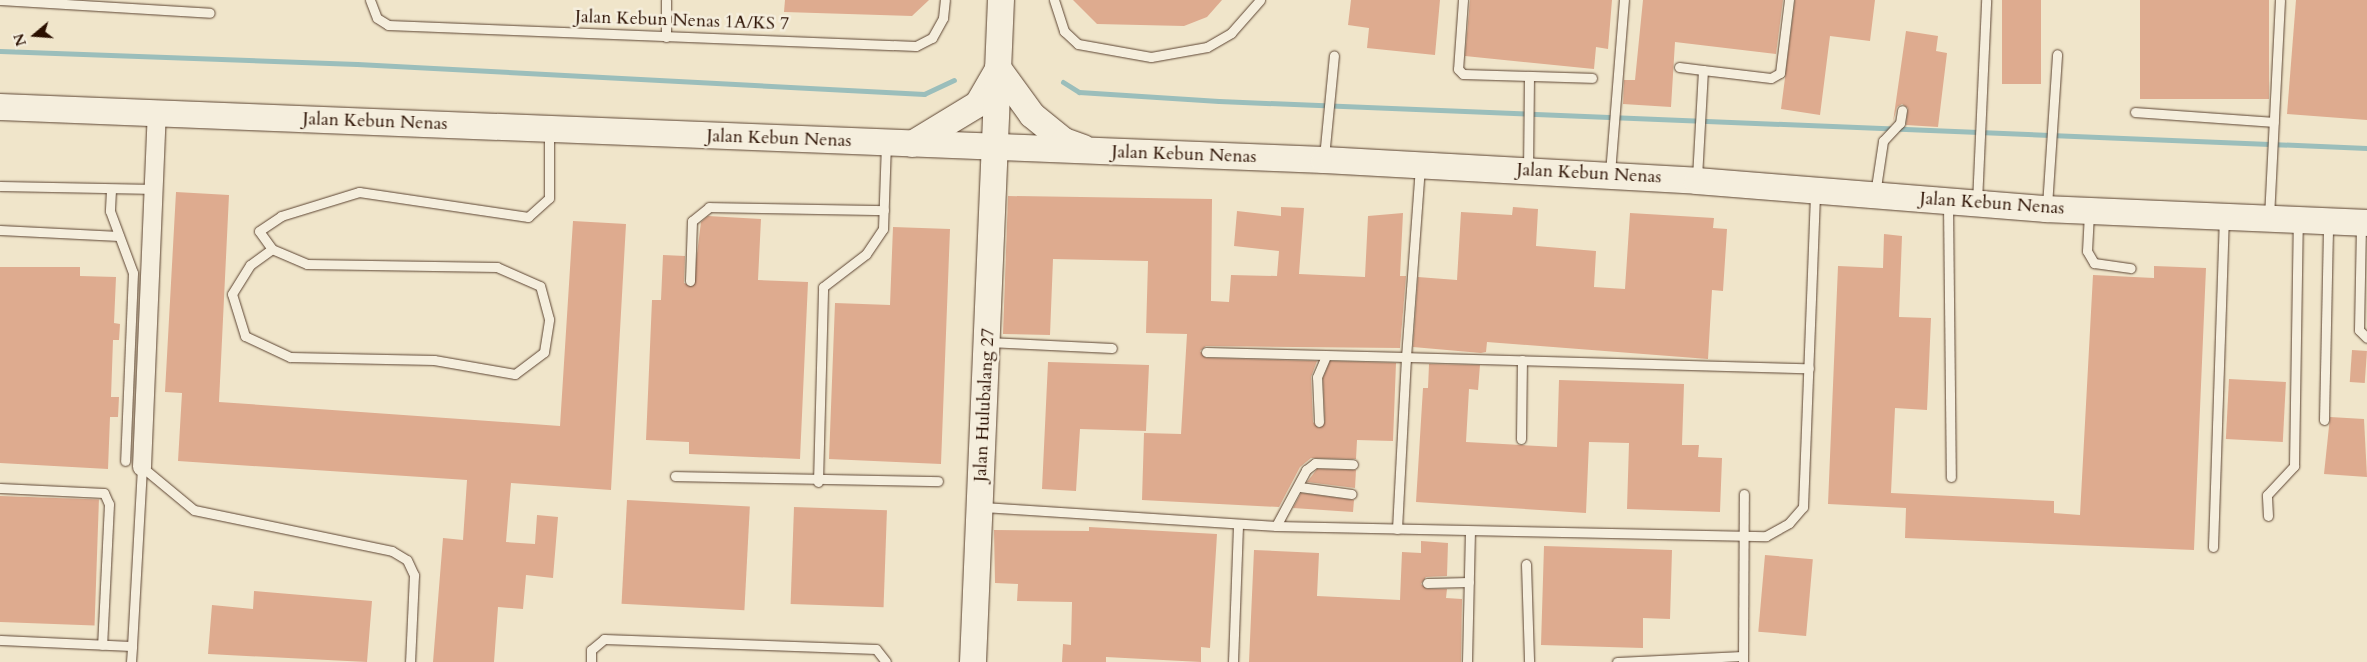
<!DOCTYPE html>
<html>
<head>
<meta charset="utf-8">
<style>
	body { margin:0 }
	#map { position:relative; width:2367px; height:662px; overflow:hidden; background:#f0e5ca; font-family:Cardo,serif }
	div>[style] { position:absolute }
	[style*='--x'] { left:calc(var(--x)*1px); top:calc(var(--y)*1px); width:calc(var(--w)*1px); rotate:calc(var(--a)*1deg) }
	.stream>* { height:5px; margin:-2.5px; padding:0 2.5px; transform-origin:2.5px; border-radius:2.5px; background:#9bbebb }
	.building>* { inset:0; background:#deab8f; transform-origin:0 0 }
	.roads { filter:drop-shadow(0 0 1px #5c4432) drop-shadow(0 0 1px #5c4432) }
	.lane>* { height:9px; margin:-4.5px; padding:0 4.5px; transform-origin:4.5px; border-radius:4.5px; background:#f5eedd }
	.street>* { height:18px; margin:-9px; padding:0 9px; transform-origin:9px; border-radius:9px; background:#f5eedd }
	.secondary>* { height:26px; margin:-13px; padding:0 13px; transform-origin:13px; border-radius:13px; background:#f5eedd }
	span { translate:-50% -50%; white-space:nowrap; text-align:center; line-height:1.15; -webkit-text-stroke:5px #f5eedd; paint-order:stroke }
	.street-label { font-size:18px; color:#2a0f00 }
	.north { position:absolute; left:10px; top:10px; width:50px; height:50px; -webkit-text-stroke:4px #f5eedd; paint-order:stroke; rotate:252deg; font-size:14px; font-weight:700; line-height:20px; text-align:center; color:#2a0f00 }
	.north::after { content:''; display:block; margin:auto; width:18px; height:22px; background:#2a0f00; clip-path:polygon(50% 0,100% 100%,50% 72%,0 100%) }
</style>
</head>
<body>
<div id="map">
	<div class="stream">
		<i style="--x:0;--y:51;--w:357;--a:2.1"></i>
		<i style="--x:357;--y:64;--w:568;--a:3.03"></i>
		<i style="--x:924;--y:94;--w:33;--a:-25"></i>
		<i style="--x:1063;--y:82;--w:19;--a:32"></i>
		<i style="--x:1079;--y:92;--w:140;--a:3.7"></i>
		<i style="--x:1219;--y:101;--w:1149;--a:2.34"></i>
	</div>
	<div class="building">
		<i style="clip-path:polygon(785px 0,929px 0,912px 16px,784px 12px)"></i>
		<i style="clip-path:polygon(1073px 0,1222px 0,1207px 17px,1184px 26px,1097px 24px)"></i>
		<i style="clip-path:polygon(1351px 0,1440px 0,1435px 55px,1367px 48px,1369px 28px,1348px 25px)"></i>
		<i style="clip-path:polygon(1470px 0,1612px 0,1608px 49px,1596px 47px,1594px 69px,1465px 56px)"></i>
		<i style="clip-path:polygon(1643px 0,1783px 0,1776px 54px,1675px 42px,1671px 107px,1623px 104px,1624px 80px,1635px 80px)"></i>
		<i style="clip-path:polygon(1795px 0,1875px 0,1870px 41px,1830px 36px,1820px 115px,1781px 109px)"></i>
		<i style="left:2002px;top:0;width:39px;height:84px"></i>
		<i style="left:2140px;top:0;width:129px;height:99px"></i>
		<i style="clip-path:polygon(2296px 0,2367px 0,2367px 120px,2287px 114px)"></i>
		<i style="clip-path:polygon(1906px 31px,1938px 36px,1936px 51px,1947px 53px,1938px 127px,1906px 125px,1908px 108px,1902px 104px,1897px 107px,1893px 122px)"></i>
		<i style="clip-path:polygon(176px 192px,229px 195px,219px 402px,560px 426px,573px 221px,626px 224px,611px 490px,511px 483px,506px 542px,535px 544px,537px 515px,558px 517px,553px 578px,526px 575px,523px 609px,498px 607px,494px 662px,433px 662px,443px 538px,463px 540px,467px 480px,178px 461px,182px 393px,165px 392px)"></i>
		<i style="clip-path:polygon(1008px 196px,1212px 199px,1211px 301px,1229px 302px,1231px 275px,1277px 276px,1279px 251px,1234px 246px,1237px 211px,1281px 216px,1281px 207px,1304px 208px,1299px 274px,1365px 277px,1368px 216px,1403px 213px,1400px 276px,1406px 276px,1400px 348px,1206px 346px,1200px 351px,1206px 358px,1317px 361px,1311px 377px,1313px 422px,1319px 428px,1325px 422px,1323px 378px,1330px 361px,1396px 363px,1393px 441px,1357px 440px,1356px 459px,1311px 458px,1300px 467px,1279px 507px,1142px 500px,1144px 433px,1181px 434px,1187px 334px,1146px 333px,1148px 261px,1053px 259px,1050px 335px,1003px 334px)"></i>
		<i style="clip-path:polygon(1513px 207px,1538px 209px,1536px 246px,1596px 251px,1594px 287px,1625px 289px,1630px 213px,1714px 218px,1713px 228px,1727px 229px,1723px 291px,1712px 290px,1708px 359px,1487px 342px,1486px 352px,1481px 353px,1413px 347px,1418px 277px,1457px 280px,1461px 212px,1512px 215px)"></i>
		<i style="clip-path:polygon(708px 216px,761px 219px,758px 280px,808px 282px,800px 459px,689px 454px,689px 442px,646px 440px,652px 300px,661px 300px,663px 255px,685px 256px,684px 283px,693px 286px,701px 222px)"></i>
		<i style="clip-path:polygon(893px 227px,950px 229px,941px 464px,829px 459px,835px 303px,890px 305px)"></i>
		<i style="clip-path:polygon(1884px 234px,1902px 236px,1899px 317px,1931px 318px,1927px 410px,1895px 408px,1891px 493px,2054px 501px,2054px 513px,2080px 515px,2093px 275px,2154px 278px,2154px 266px,2206px 268px,2194px 550px,1905px 538px,1906px 508px,1828px 504px,1838px 266px,1883px 268px)"></i>
		<i style="clip-path:polygon(0 267px,80px 267px,80px 276px,116px 277px,114px 323px,120px 324px,119px 340px,113px 340px,111px 397px,119px 397px,118px 417px,110px 417px,108px 469px,0 463px)"></i>
		<i style="left:2352px;top:350px;width:15px;height:32px;rotate:4deg"></i>
		<i style="clip-path:polygon(1048px 362px,1149px 365px,1146px 431px,1080px 429px,1076px 491px,1042px 489px)"></i>
		<i style="clip-path:polygon(1429px 364px,1480px 365px,1478px 390px,1469px 389px,1466px 442px,1557px 447px,1559px 380px,1684px 384px,1682px 445px,1699px 445px,1698px 457px,1722px 458px,1720px 512px,1627px 509px,1629px 443px,1589px 442px,1586px 513px,1416px 502px,1423px 388px,1428px 388px)"></i>
		<i style="left:2229px;top:379px;width:57px;height:60px;rotate:3deg"></i>
		<i style="clip-path:polygon(2330px 417px,2364px 419px,2367px 477px,2324px 474px)"></i>
		<i style="clip-path:polygon(1317px 469px,1356px 470px,1355px 488px,1307px 482px)"></i>
		<i style="clip-path:polygon(1301px 493px,1354px 500px,1353px 512px,1293px 508px)"></i>
		<i style="left:0;top:496px;width:99px;height:126px;rotate:2deg"></i>
		<i style="left:627px;top:500px;width:123px;height:104px;rotate:3deg"></i>
		<i style="left:794px;top:507px;width:93px;height:97px;rotate:2deg"></i>
		<i style="clip-path:polygon(1089px 527px,1217px 534px,1210px 648px,1201px 647px,1201px 662px,1106px 657px,1106px 662px,1062px 662px,1063px 644px,1071px 645px,1072px 602px,1017px 601px,1018px 584px,995px 583px,994px 530px,1089px 531px)"></i>
		<i style="clip-path:polygon(1421px 541px,1448px 543px,1447px 576px,1426px 577px,1421px 584px,1427px 589px,1447px 589px,1446px 598px,1462px 599px,1461px 662px,1249px 662px,1254px 550px,1319px 553px,1317px 596px,1400px 600px,1402px 552px,1421px 553px)"></i>
		<i style="clip-path:polygon(1544px 546px,1672px 550px,1670px 619px,1643px 618px,1643px 648px,1541px 645px)"></i>
		<i style="left:1765px;top:555px;width:48px;height:77px;rotate:5deg"></i>
		<i style="clip-path:polygon(254px 591px,372px 601px,367px 662px,208px 654px,212px 605px,253px 609px)"></i>
	</div>
	<div class="roads">
		<div class="lane">
			<i style="--x:0;--y:0;--w:210;--a:3.5"></i>
			<i style="--x:370;--y:0;--w:19;--a:69"></i>
			<i style="--x:377;--y:18;--w:13;--a:32"></i>
			<i style="--x:388;--y:25;--w:528;--a:2.28"></i>
			<i style="--x:916;--y:46;--w:18;--a:-27"></i>
			<i style="--x:932;--y:38;--w:23;--a:-61"></i>
			<i style="--x:943;--y:18;--w:18;--a:-84"></i>
			<i style="--x:1054;--y:0;--w:33;--a:72"></i>
			<i style="--x:1064;--y:31;--w:19;--a:43"></i>
			<i style="--x:1078;--y:44;--w:74;--a:10.1"></i>
			<i style="--x:1151;--y:57;--w:57;--a:-10.1"></i>
			<i style="--x:1207;--y:47;--w:28;--a:-30"></i>
			<i style="--x:1231;--y:33;--w:44;--a:-48.7"></i>
			<i style="--x:1463;--y:0;--w:69;--a:94.1"></i>
			<i style="--x:1458;--y:69;--w:7;--a:45"></i>
			<i style="--x:1463;--y:74;--w:66;--a:1.7"></i>
			<i style="--x:1529;--y:76;--w:94;--a:90.6"></i>
			<i style="--x:666;--y:37;--w:37;--a:-90"></i>
			<i style="--x:1679;--y:67;--w:24;--a:7"></i>
			<i style="--x:1703;--y:70;--w:108;--a:93.2"></i>
			<i style="--x:1703;--y:70;--w:68;--a:6.7"></i>
			<i style="--x:1771;--y:78;--w:10;--a:-29"></i>
			<i style="--x:1780;--y:73;--w:74;--a:-83"></i>
			<i style="--x:1529;--y:76;--w:63;--a:1.8"></i>
			<i style="--x:2135;--y:112;--w:139;--a:4.1"></i>
			<i style="--x:1324;--y:157;--w:102;--a:-84.4"></i>
			<i style="--x:1610;--y:173;--w:174;--a:-85.4"></i>
			<i style="--x:0;--y:186;--w:156;--a:1.1"></i>
			<i style="--x:111;--y:190;--w:21;--a:93"></i>
			<i style="--x:110;--y:211;--w:66;--a:69.6"></i>
			<i style="--x:133;--y:273;--w:188;--a:92.4"></i>
			<i style="--x:1875;--y:194;--w:54;--a:-81.4"></i>
			<i style="--x:1883;--y:141;--w:25;--a:-47"></i>
			<i style="--x:1900;--y:123;--w:13;--a:-81"></i>
			<i style="--x:1977;--y:202;--w:202;--a:-87.4"></i>
			<i style="--x:1948;--y:204;--w:273;--a:89.4"></i>
			<i style="--x:2047;--y:206;--w:152;--a:-86.2"></i>
			<i style="--x:2089;--y:213;--w:38;--a:93"></i>
			<i style="--x:2087;--y:251;--w:14;--a:60"></i>
			<i style="--x:2094;--y:263;--w:37;--a:8"></i>
			<i style="--x:2269;--y:217;--w:217;--a:-87.1"></i>
			<i style="--x:2361;--y:225;--w:105;--a:91.1"></i>
			<i style="--x:2359;--y:330;--w:11;--a:45"></i>
			<i style="--x:0;--y:230;--w:119;--a:2.9"></i>
			<i style="--x:272;--y:249;--w:27;--a:144"></i>
			<i style="--x:250;--y:265;--w:34;--a:122"></i>
			<i style="--x:232;--y:294;--w:44;--a:72.8"></i>
			<i style="--x:245;--y:336;--w:50;--a:25"></i>
			<i style="--x:290;--y:357;--w:144;--a:1.2"></i>
			<i style="--x:434;--y:360;--w:82;--a:9.8"></i>
			<i style="--x:515;--y:374;--w:36;--a:-37"></i>
			<i style="--x:544;--y:352;--w:33;--a:-81"></i>
			<i style="--x:549;--y:319;--w:34;--a:-105"></i>
			<i style="--x:540;--y:286;--w:47;--a:-156.2"></i>
			<i style="--x:497;--y:267;--w:190;--a:-179.1"></i>
			<i style="--x:307;--y:264;--w:38;--a:-157"></i>
			<i style="--x:272;--y:249;--w:22;--a:-126"></i>
			<i style="--x:259;--y:231;--w:27;--a:-34"></i>
			<i style="--x:281;--y:216;--w:82;--a:-17.1"></i>
			<i style="--x:359;--y:192;--w:171;--a:8.4"></i>
			<i style="--x:528;--y:217;--w:28;--a:-42"></i>
			<i style="--x:549;--y:198;--w:66;--a:-90"></i>
			<i style="--x:690;--y:281;--w:60;--a:-88.1"></i>
			<i style="--x:692;--y:221;--w:22;--a:-39"></i>
			<i style="--x:709;--y:207;--w:175;--a:1"></i>
			<i style="--x:988;--y:342;--w:124;--a:2.8"></i>
			<i style="--x:1206;--y:352;--w:200;--a:1.4"></i>
			<i style="--x:1406;--y:357;--w:190;--a:-85.8"></i>
			<i style="--x:2324;--y:420;--w:196;--a:-88.8"></i>
			<i style="--x:1319;--y:422;--w:45;--a:-92.5"></i>
			<i style="--x:1317;--y:377;--w:21;--a:-67"></i>
			<i style="--x:1521;--y:439;--w:79;--a:-89.3"></i>
			<i style="--x:142;--y:467;--w:67;--a:39.6"></i>
			<i style="--x:194;--y:510;--w:202;--a:11.7"></i>
			<i style="--x:392;--y:551;--w:17;--a:31"></i>
			<i style="--x:407;--y:560;--w:17;--a:65"></i>
			<i style="--x:414;--y:575;--w:87;--a:92.6"></i>
			<i style="--x:675;--y:476;--w:263;--a:1.1"></i>
			<i style="--x:818;--y:482;--w:195;--a:-88.5"></i>
			<i style="--x:823;--y:287;--w:54;--a:-37.5"></i>
			<i style="--x:866;--y:254;--w:30;--a:-56"></i>
			<i style="--x:883;--y:229;--w:86;--a:-88"></i>
			<i style="--x:1300;--y:487;--w:52;--a:7.7"></i>
			<i style="--x:0;--y:488;--w:104;--a:2.8"></i>
			<i style="--x:104;--y:493;--w:12;--a:66"></i>
			<i style="--x:109;--y:504;--w:141;--a:92.8"></i>
			<i style="--x:983;--y:507;--w:294;--a:3.7"></i>
			<i style="--x:1276;--y:526;--w:490;--a:1.2"></i>
			<i style="--x:1766;--y:536;--w:26;--a:-29"></i>
			<i style="--x:1789;--y:523;--w:21;--a:-49"></i>
			<i style="--x:1803;--y:507;--w:315;--a:-87.8"></i>
			<i style="--x:2268;--y:516;--w:21;--a:-93"></i>
			<i style="--x:2267;--y:495;--w:40;--a:-47"></i>
			<i style="--x:2294;--y:466;--w:243;--a:-89.1"></i>
			<i style="--x:1276;--y:526;--w:64;--a:-61.8"></i>
			<i style="--x:1306;--y:470;--w:11;--a:-38"></i>
			<i style="--x:1315;--y:463;--w:38;--a:2"></i>
			<i style="--x:1397;--y:529;--w:172;--a:-87"></i>
			<i style="--x:1406;--y:357;--w:403;--a:1.6"></i>
			<i style="--x:2213;--y:547;--w:329;--a:-88.1"></i>
			<i style="--x:1526;--y:564;--w:98;--a:88.2"></i>
			<i style="--x:1427;--y:583;--w:42;--a:-1.4"></i>
			<i style="--x:0;--y:640;--w:132;--a:2.6"></i>
			<i style="--x:132;--y:646;--w:179;--a:-86.8"></i>
			<i style="--x:131;--y:662;--w:16;--a:-86"></i>
			<i style="--x:591;--y:662;--w:12;--a:-90"></i>
			<i style="--x:591;--y:650;--w:17;--a:-40"></i>
			<i style="--x:604;--y:639;--w:272;--a:2.1"></i>
			<i style="--x:876;--y:649;--w:16;--a:52"></i>
			<i style="--x:1233;--y:662;--w:138;--a:-87.9"></i>
			<i style="--x:1467;--y:662;--w:131;--a:-88.7"></i>
			<i style="--x:1617;--y:662;--w:126;--a:-2.7"></i>
			<i style="--x:1743;--y:662;--w:168;--a:-89.7"></i>
		</div>
		<div class="street">
			<i style="--x:142;--y:467;--w:354;--a:-87.6"></i>
		</div>
		<div class="secondary">
			<i style="--x:998;--y:68;--w:58;--a:54.1"></i>
			<i style="--x:1032;--y:115;--w:41;--a:39.1"></i>
			<i style="--x:1064;--y:141;--w:20;--a:20"></i>
			<i style="--x:0;--y:107;--w:1325;--a:2.29"></i>
			<i style="--x:1324;--y:160;--w:374;--a:3.2"></i>
			<i style="--x:1697;--y:181;--w:350;--a:4.6"></i>
			<i style="--x:2046;--y:209;--w:321;--a:2.5"></i>
			<i style="--x:912;--y:144;--w:77;--a:-31.2"></i>
			<i style="--x:978;--y:104;--w:39;--a:-60"></i>
			<i style="--x:973;--y:662;--w:663;--a:-87.58"></i>
		</div>
	</div>
	<div class="street-label">
		<span style="left:682px;top:21px;rotate:2deg">Jalan Kebun Nenas 1A/KS 7</span>
		<span style="left:375px;top:122px;rotate:2deg">Jalan Kebun Nenas</span>
		<span style="left:779px;top:139px;rotate:2deg">Jalan Kebun Nenas</span>
		<span style="left:1184px;top:155px;rotate:2deg">Jalan Kebun Nenas</span>
		<span style="left:1589px;top:174px;rotate:3deg">Jalan Kebun Nenas</span>
		<span style="left:1992px;top:204px;rotate:4deg">Jalan Kebun Nenas</span>
		<span style="left:985px;top:405px;rotate:-87deg">Jalan Hulubalang 27</span>
	</div>
	<div class="north">N</div>
</div>
</body>
</html>
